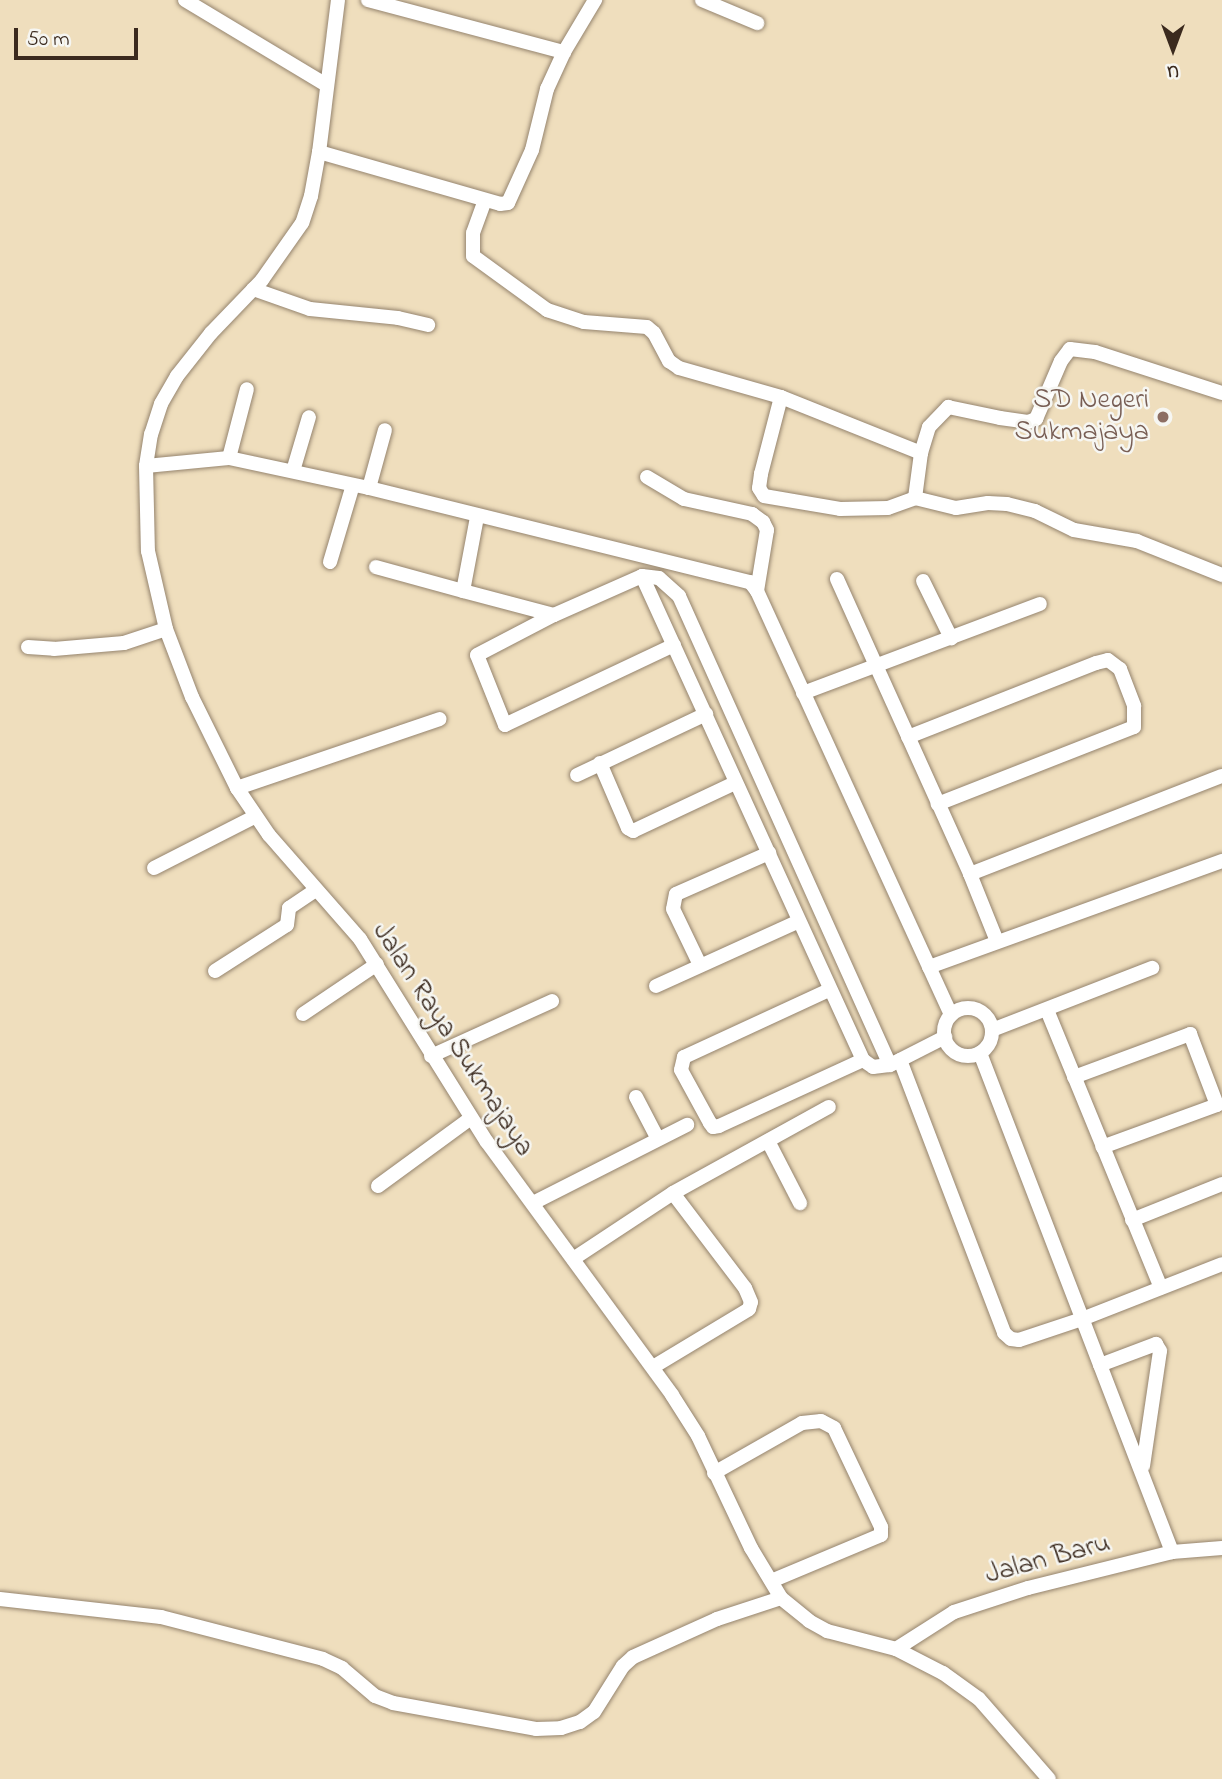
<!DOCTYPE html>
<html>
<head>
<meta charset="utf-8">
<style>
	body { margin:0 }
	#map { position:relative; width:1222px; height:1779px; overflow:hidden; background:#efdebd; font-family:"Indie Flower",sans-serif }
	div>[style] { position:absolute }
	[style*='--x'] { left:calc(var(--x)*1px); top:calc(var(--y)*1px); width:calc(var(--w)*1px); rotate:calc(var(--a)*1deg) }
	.roads { filter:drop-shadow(0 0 2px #95846e) drop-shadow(0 0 2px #95846e) }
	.minor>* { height:14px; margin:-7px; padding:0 7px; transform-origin:7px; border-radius:7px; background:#fff }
	.minor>.ring { margin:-7px; padding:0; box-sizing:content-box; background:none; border:14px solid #fff; border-radius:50% }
	.dots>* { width:19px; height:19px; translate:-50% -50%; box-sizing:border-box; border:4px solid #f6f6f2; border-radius:50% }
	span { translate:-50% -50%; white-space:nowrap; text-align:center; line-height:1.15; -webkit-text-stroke:5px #f6f6f2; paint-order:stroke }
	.education-label { font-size:28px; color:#785e54 }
	.right { translate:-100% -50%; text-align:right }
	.street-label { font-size:28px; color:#3b2a1e }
	.north { position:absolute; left:1138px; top:14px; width:70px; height:70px; -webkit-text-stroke:5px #f6f6f2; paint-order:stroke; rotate:180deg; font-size:19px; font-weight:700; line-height:28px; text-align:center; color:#3b2a1e }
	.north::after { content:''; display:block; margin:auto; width:24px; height:32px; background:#3b2a1e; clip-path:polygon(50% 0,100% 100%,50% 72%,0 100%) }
	.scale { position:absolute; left:14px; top:28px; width:124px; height:32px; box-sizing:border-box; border:4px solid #3b2a1e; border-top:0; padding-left:9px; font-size:21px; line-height:24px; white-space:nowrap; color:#3b2a1e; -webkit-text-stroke:5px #f6f6f2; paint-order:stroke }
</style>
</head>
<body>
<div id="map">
	<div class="roads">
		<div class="minor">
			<i style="--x:185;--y:0;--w:163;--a:31"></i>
			<i style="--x:338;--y:0;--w:153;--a:97.1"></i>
			<i style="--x:319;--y:152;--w:45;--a:100.3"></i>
			<i style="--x:311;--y:196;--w:28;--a:108"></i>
			<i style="--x:302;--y:223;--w:70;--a:125.1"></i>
			<i style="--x:262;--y:280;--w:74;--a:133.9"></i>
			<i style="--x:211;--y:333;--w:55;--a:128.3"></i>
			<i style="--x:177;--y:376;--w:32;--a:120"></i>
			<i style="--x:161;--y:404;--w:32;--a:108"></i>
			<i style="--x:151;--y:434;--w:32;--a:99"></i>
			<i style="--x:146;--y:466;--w:85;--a:88.7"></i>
			<i style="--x:148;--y:551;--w:80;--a:77"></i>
			<i style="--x:166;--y:629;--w:73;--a:69.1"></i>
			<i style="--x:192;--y:697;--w:102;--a:63.7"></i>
			<i style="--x:237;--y:788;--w:57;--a:55.8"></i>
			<i style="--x:269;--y:835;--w:138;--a:48.8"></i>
			<i style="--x:360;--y:939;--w:239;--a:58"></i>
			<i style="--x:487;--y:1142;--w:313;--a:53.8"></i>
			<i style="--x:672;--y:1395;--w:49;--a:57.6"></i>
			<i style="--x:698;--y:1436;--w:124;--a:64.7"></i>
			<i style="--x:751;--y:1548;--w:58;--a:59"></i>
			<i style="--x:781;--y:1598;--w:36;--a:39"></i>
			<i style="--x:809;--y:1621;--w:21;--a:29"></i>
			<i style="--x:827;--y:1631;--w:71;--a:14.6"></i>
			<i style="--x:896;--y:1649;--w:53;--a:27.1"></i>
			<i style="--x:943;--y:1673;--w:44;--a:35.8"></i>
			<i style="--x:979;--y:1699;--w:106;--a:48.8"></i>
			<i style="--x:368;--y:0;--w:203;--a:14.9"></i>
			<i style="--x:702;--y:0;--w:60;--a:22.7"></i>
			<i style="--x:319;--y:152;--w:188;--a:16"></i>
			<i style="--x:500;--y:204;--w:8;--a:-7"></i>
			<i style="--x:508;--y:203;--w:58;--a:-65.6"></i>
			<i style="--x:532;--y:150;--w:63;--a:-76.2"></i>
			<i style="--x:547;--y:89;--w:41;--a:-65.3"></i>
			<i style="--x:564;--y:52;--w:61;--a:-59.2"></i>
			<i style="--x:485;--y:200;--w:35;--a:110"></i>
			<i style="--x:473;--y:233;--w:23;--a:90"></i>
			<i style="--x:473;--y:256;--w:92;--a:36.1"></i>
			<i style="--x:547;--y:310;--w:39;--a:18"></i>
			<i style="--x:584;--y:322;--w:63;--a:4.5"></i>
			<i style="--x:647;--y:327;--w:9;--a:41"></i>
			<i style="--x:654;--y:333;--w:32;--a:62"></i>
			<i style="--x:669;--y:361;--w:12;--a:35"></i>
			<i style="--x:679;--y:368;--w:106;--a:15.9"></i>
			<i style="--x:781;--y:397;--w:151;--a:21.8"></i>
			<i style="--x:921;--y:453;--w:27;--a:-73"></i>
			<i style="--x:929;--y:427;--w:28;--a:-46"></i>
			<i style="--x:948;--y:407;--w:53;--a:11.9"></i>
			<i style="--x:1000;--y:418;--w:28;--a:8"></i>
			<i style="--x:1028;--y:422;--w:9;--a:-21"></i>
			<i style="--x:1036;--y:419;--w:63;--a:-66.7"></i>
			<i style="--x:1061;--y:361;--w:15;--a:-53"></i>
			<i style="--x:1070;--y:349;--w:25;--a:7"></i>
			<i style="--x:1095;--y:352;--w:133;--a:17.9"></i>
			<i style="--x:253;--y:289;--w:60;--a:19.3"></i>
			<i style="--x:310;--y:309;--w:88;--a:5.8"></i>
			<i style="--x:398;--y:318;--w:31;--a:13"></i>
			<i style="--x:781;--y:397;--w:80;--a:104.6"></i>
			<i style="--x:761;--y:474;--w:14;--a:98"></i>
			<i style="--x:759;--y:488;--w:9;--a:58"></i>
			<i style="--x:764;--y:496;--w:77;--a:9.7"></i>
			<i style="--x:840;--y:509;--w:48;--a:-1.2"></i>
			<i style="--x:888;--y:508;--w:29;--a:-20"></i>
			<i style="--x:915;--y:498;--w:45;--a:-82.4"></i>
			<i style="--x:229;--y:458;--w:71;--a:-75.4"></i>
			<i style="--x:146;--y:466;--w:83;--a:-5.5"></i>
			<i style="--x:229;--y:458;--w:143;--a:12.1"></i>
			<i style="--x:369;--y:488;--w:392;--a:13.9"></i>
			<i style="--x:750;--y:582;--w:11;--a:52"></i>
			<i style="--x:757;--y:591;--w:466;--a:65.4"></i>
			<i style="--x:293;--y:471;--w:56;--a:-73.5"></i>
			<i style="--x:647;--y:477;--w:43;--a:30.7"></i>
			<i style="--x:684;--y:499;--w:70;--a:12.4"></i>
			<i style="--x:752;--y:514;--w:14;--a:36"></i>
			<i style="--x:763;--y:522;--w:9;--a:63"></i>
			<i style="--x:767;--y:530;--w:62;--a:99.3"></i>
			<i style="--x:369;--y:488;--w:60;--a:-74.6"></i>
			<i style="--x:915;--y:498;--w:42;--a:13.7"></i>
			<i style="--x:956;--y:508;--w:32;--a:-9"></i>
			<i style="--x:988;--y:503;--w:19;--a:3"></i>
			<i style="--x:1007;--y:504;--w:29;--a:14"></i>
			<i style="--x:1035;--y:511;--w:43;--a:26"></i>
			<i style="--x:1074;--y:530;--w:64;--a:9.9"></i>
			<i style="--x:1137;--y:541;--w:92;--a:21.8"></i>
			<i style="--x:477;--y:517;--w:75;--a:100.7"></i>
			<i style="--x:463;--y:591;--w:94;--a:14.8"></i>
			<i style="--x:330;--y:562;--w:80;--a:-73.4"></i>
			<i style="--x:376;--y:567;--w:90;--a:15.4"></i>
			<i style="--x:642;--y:576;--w:532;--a:65.46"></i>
			<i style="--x:863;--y:1060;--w:12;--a:35"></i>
			<i style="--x:873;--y:1067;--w:17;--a:-7"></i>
			<i style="--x:890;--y:1065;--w:62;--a:-27"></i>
			<i style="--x:837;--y:579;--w:324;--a:65.7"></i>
			<i style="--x:970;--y:874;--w:72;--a:68.1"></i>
			<i style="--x:923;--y:581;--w:64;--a:63.8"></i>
			<i style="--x:674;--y:645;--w:187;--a:154.7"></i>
			<i style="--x:505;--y:725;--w:75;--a:-111.8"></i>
			<i style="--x:477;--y:655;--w:87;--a:-27.5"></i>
			<i style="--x:554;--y:615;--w:96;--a:-23.9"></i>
			<i style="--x:642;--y:576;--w:17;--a:7"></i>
			<i style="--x:659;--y:578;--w:27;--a:42"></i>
			<i style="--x:679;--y:596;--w:514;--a:65.78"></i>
			<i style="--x:28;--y:647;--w:26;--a:4"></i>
			<i style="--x:54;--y:649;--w:70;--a:-4.9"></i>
			<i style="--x:124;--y:643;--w:44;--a:-18.4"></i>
			<i style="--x:803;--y:693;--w:253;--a:-20.6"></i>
			<i style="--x:908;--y:737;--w:202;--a:-21.5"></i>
			<i style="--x:1096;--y:663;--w:12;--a:-14"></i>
			<i style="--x:1108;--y:660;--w:15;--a:37"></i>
			<i style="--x:1120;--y:669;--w:40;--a:69"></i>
			<i style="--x:1134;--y:706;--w:21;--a:90"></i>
			<i style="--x:1134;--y:727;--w:211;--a:158.6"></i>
			<i style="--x:600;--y:763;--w:71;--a:66.7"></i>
			<i style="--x:628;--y:828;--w:6;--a:31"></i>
			<i style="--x:633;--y:831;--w:113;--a:-25.2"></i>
			<i style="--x:577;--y:775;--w:143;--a:-25.3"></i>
			<i style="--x:237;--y:788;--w:214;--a:-18.8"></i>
			<i style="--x:154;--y:868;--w:114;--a:-27"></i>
			<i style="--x:970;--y:874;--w:270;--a:-21.3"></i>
			<i style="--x:700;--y:965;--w:62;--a:-115.7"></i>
			<i style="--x:673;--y:909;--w:15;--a:-79"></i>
			<i style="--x:676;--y:894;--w:102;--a:-23.8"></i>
			<i style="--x:929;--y:967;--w:312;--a:-19.9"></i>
			<i style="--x:215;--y:971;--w:85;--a:-32.6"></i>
			<i style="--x:287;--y:925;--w:17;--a:-83"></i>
			<i style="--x:289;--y:908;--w:30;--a:-34"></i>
			<i style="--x:656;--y:986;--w:157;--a:-24.4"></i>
			<i style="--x:829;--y:990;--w:160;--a:155.2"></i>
			<i style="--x:684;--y:1057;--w:13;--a:103"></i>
			<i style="--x:681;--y:1070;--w:60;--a:61.3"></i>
			<i style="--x:710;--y:1123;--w:5;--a:53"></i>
			<i style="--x:713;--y:1127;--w:6;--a:-9"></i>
			<i style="--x:719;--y:1126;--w:158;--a:-24.6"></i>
			<i class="ring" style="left:944px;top:1008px;width:34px;height:34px"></i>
			<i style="--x:1047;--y:1010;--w:300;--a:67.7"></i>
			<i style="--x:303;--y:1014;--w:89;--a:-34"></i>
			<i style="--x:992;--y:1030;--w:172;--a:-21.2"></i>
			<i style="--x:980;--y:1053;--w:535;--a:68.95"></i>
			<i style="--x:431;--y:1056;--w:133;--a:-24.4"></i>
			<i style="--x:900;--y:1060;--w:292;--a:69.1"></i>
			<i style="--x:1004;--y:1333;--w:9;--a:41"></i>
			<i style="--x:1011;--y:1339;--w:8;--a:7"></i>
			<i style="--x:1019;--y:1340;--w:66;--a:-18.4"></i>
			<i style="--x:1082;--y:1319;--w:150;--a:-21.4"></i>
			<i style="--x:1074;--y:1077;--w:124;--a:-20.3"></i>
			<i style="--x:1190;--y:1034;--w:76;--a:69.2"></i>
			<i style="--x:1217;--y:1105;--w:122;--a:159.9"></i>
			<i style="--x:636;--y:1097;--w:47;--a:62.4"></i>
			<i style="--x:768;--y:1141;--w:70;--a:62.7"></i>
			<i style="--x:378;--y:1186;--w:115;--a:-36.2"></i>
			<i style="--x:533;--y:1203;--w:173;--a:-26.9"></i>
			<i style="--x:1132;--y:1220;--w:97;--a:-21.8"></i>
			<i style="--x:573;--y:1259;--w:120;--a:-33.4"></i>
			<i style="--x:673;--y:1193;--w:178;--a:-28.9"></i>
			<i style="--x:1100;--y:1365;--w:60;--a:-20.6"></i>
			<i style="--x:1156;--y:1344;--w:8;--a:60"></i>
			<i style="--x:1160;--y:1351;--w:116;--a:98.4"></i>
			<i style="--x:653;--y:1367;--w:112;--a:-31.1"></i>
			<i style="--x:749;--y:1309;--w:7;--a:-74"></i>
			<i style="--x:751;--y:1302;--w:15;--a:-113"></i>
			<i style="--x:745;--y:1288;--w:119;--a:-127.2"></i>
			<i style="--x:714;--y:1473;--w:101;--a:-29.6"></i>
			<i style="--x:802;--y:1423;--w:19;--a:-6"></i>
			<i style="--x:821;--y:1421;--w:15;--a:28"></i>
			<i style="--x:834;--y:1428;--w:110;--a:64.6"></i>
			<i style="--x:881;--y:1527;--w:8;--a:90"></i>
			<i style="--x:881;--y:1535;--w:119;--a:157.3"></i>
			<i style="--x:0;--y:1599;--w:162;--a:6.4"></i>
			<i style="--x:161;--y:1617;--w:167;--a:14.5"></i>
			<i style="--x:323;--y:1659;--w:21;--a:25"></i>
			<i style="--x:342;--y:1668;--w:43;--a:40.3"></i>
			<i style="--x:375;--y:1696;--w:19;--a:21"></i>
			<i style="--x:393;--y:1703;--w:145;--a:10.3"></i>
			<i style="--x:536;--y:1729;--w:25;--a:-2"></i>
			<i style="--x:561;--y:1728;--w:20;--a:-18"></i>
			<i style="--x:580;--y:1722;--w:17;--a:-36"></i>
			<i style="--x:594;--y:1712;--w:54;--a:-57.8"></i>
			<i style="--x:623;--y:1666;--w:13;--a:-42"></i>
			<i style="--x:633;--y:1657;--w:92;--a:-24.3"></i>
			<i style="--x:717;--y:1619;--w:67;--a:-18.2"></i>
			<i style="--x:896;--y:1649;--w:69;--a:-32.5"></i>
			<i style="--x:954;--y:1612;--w:78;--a:-18"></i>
			<i style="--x:1028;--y:1588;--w:148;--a:-14"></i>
			<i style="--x:1172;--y:1552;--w:50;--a:-4.6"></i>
		</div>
	</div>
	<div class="dots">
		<i style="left:1163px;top:417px;background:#8d6e63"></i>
	</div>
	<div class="education-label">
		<span class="right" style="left:1149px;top:417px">SD Negeri<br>Sukmajaya</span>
	</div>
	<div class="street-label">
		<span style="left:452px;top:1040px;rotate:57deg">Jalan Raya Sukmajaya</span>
		<span style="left:1048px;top:1560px;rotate:-15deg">Jalan Baru</span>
	</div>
	<div class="north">U</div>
	<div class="scale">50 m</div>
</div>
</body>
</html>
